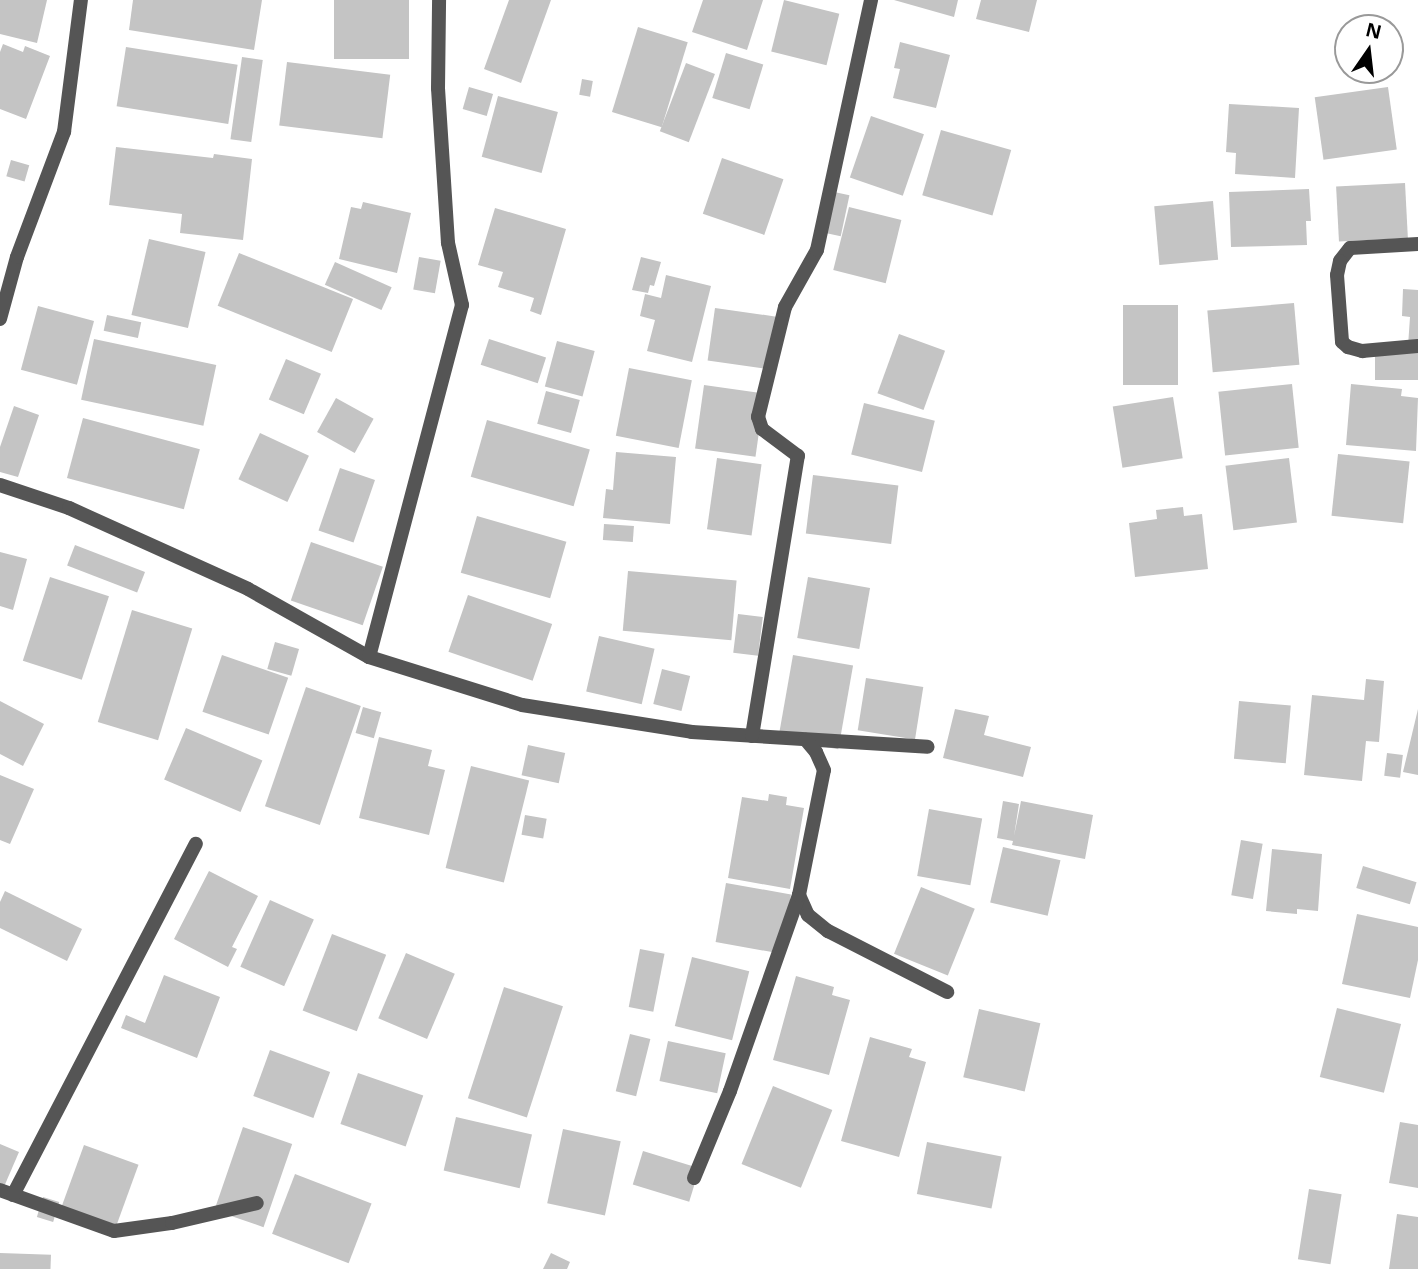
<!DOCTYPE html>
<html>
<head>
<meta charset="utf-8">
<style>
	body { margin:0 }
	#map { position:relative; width:1418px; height:1269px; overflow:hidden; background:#fff; font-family:"Open Sans",sans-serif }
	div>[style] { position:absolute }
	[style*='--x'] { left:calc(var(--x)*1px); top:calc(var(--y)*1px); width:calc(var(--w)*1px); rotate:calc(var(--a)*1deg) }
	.building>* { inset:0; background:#c4c4c4; transform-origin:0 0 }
	.street>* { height:14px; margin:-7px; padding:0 7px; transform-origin:7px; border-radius:7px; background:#555 }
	span { translate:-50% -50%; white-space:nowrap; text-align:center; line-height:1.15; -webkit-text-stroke:5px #fff; paint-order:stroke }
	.north { position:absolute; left:1334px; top:14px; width:70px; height:70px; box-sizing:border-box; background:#fff; border:2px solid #999; border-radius:50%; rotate:14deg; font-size:19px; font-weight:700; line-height:28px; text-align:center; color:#000 }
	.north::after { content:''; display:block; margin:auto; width:24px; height:32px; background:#000; clip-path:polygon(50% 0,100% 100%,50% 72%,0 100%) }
</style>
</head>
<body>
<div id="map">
	<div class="building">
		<i style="clip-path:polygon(0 0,47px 0,37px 43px,0 34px)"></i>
		<i style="clip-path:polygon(133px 0,262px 0,254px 50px,129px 30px)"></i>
		<i style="left:334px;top:0;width:75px;height:59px"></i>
		<i style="clip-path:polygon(509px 0,551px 0,521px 83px,484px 69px)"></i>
		<i style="clip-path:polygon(703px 0,763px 0,747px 50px,692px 32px)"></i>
		<i style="left:784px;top:0;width:57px;height:53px;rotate:14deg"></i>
		<i style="clip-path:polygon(894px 0,958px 0,954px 17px)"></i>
		<i style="clip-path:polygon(981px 0,1037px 0,1029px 32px,976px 19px)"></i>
		<i style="left:638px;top:27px;width:52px;height:89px;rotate:17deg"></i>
		<i style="clip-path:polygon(900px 42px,950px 55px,936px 108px,893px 98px,900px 69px,894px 68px)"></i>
		<i style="clip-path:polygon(3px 44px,23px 52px,25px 46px,50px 56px,26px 119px,0 109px,0 52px)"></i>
		<i style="left:126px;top:47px;width:113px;height:60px;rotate:9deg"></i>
		<i style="left:726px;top:53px;width:39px;height:47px;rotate:17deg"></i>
		<i style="left:242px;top:57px;width:21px;height:83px;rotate:8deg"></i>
		<i style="left:287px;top:62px;width:104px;height:64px;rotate:7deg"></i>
		<i style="left:686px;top:63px;width:31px;height:73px;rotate:21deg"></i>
		<i style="left:582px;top:79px;width:11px;height:16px;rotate:10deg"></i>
		<i style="left:469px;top:87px;width:25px;height:23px;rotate:16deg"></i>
		<i style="left:1388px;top:87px;width:63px;height:74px;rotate:82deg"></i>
		<i style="left:498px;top:96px;width:62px;height:63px;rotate:15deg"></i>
		<i style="clip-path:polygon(1229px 104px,1299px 108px,1295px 178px,1235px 174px,1236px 153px,1226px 152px)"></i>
		<i style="left:871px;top:116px;width:56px;height:65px;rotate:19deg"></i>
		<i style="left:941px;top:130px;width:73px;height:68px;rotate:16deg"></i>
		<i style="clip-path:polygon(116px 147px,213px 158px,214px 154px,252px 159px,243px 240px,180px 233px,182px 214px,109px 205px)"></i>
		<i style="left:722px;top:158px;width:65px;height:59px;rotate:19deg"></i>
		<i style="left:11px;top:160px;width:19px;height:17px;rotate:16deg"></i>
		<i style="left:1405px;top:183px;width:55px;height:69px;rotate:87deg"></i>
		<i style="clip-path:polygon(1309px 189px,1311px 221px,1306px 221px,1307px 245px,1231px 247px,1229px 192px)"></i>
		<i style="left:825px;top:190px;width:25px;height:42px;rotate:12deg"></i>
		<i style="left:1213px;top:201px;width:59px;height:59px;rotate:85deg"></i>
		<i style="clip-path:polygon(363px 202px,411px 213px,397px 273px,339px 259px,351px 207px,361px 209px)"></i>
		<i style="left:849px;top:207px;width:54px;height:65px;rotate:14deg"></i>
		<i style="clip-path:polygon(495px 208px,566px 229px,541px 315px,530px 311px,534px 298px,498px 287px,503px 272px,478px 265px)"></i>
		<i style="left:149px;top:239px;width:58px;height:78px;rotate:13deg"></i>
		<i style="left:239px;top:253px;width:123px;height:57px;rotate:22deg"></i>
		<i style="left:419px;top:257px;width:22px;height:33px;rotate:10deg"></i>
		<i style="clip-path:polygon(641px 257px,661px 262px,654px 286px,650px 285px,648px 293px,632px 290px)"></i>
		<i style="left:335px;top:262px;width:62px;height:25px;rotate:24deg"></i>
		<i style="clip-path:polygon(666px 275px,711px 286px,692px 362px,647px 351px,655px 320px,640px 316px,645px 294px,661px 298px)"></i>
		<i style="clip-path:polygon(1403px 289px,1418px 290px,1418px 347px,1408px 346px,1410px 317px,1402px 316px)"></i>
		<i style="left:1294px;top:303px;width:62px;height:87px;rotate:85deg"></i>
		<i style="left:1123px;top:305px;width:55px;height:80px"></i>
		<i style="left:38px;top:306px;width:58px;height:66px;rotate:15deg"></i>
		<i style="left:715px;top:308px;width:62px;height:53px;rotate:8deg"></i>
		<i style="left:107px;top:315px;width:35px;height:16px;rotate:12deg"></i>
		<i style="left:899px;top:334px;width:49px;height:63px;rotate:20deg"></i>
		<i style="left:94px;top:339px;width:125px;height:62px;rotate:12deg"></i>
		<i style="left:489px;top:339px;width:60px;height:27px;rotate:18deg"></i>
		<i style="left:557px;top:341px;width:39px;height:47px;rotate:15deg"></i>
		<i style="left:1418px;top:352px;width:28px;height:43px;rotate:90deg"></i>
		<i style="left:286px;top:359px;width:38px;height:44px;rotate:23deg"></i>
		<i style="left:629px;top:368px;width:64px;height:69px;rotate:11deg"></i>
		<i style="left:1292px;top:384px;width:64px;height:74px;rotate:84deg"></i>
		<i style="clip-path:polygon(1351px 384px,1402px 389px,1401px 396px,1418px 398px,1416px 451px,1346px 445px)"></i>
		<i style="left:704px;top:385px;width:61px;height:64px;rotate:8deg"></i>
		<i style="left:546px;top:391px;width:35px;height:34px;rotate:15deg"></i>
		<i style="left:1173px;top:397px;width:62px;height:61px;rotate:81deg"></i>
		<i style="left:336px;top:398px;width:43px;height:39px;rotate:29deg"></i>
		<i style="left:864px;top:403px;width:73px;height:53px;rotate:14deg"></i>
		<i style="clip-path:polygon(14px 406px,39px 415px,18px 477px,0 472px,0 447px)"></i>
		<i style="left:83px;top:418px;width:121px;height:62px;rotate:15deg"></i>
		<i style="left:487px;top:420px;width:107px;height:59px;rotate:16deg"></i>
		<i style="left:260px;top:433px;width:54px;height:51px;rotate:25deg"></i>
		<i style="clip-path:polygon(616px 452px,676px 457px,670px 524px,603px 518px,606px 489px,613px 490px)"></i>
		<i style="left:1338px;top:454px;width:72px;height:62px;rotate:6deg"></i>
		<i style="left:717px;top:458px;width:45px;height:72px;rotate:8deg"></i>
		<i style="left:1289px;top:458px;width:65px;height:64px;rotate:83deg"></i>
		<i style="left:340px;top:468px;width:37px;height:66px;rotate:19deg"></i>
		<i style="left:813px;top:475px;width:86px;height:59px;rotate:7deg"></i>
		<i style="clip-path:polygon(1183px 507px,1184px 516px,1202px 514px,1208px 569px,1135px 577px,1129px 523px,1157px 519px,1156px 510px)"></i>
		<i style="left:477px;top:516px;width:93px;height:59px;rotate:16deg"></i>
		<i style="left:604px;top:524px;width:30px;height:16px;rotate:4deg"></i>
		<i style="left:311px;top:542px;width:76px;height:62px;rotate:19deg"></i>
		<i style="left:75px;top:545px;width:75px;height:22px;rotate:21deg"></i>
		<i style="clip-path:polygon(0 552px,27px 559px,13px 610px,0 606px)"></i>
		<i style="left:628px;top:571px;width:109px;height:60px;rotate:5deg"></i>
		<i style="left:50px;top:577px;width:62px;height:88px;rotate:18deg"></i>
		<i style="left:808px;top:577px;width:63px;height:62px;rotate:10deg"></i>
		<i style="left:468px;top:595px;width:89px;height:60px;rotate:19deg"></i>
		<i style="left:132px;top:610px;width:63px;height:117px;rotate:17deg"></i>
		<i style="left:738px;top:614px;width:25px;height:39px;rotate:7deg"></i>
		<i style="left:599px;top:636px;width:57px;height:57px;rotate:13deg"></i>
		<i style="left:275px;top:642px;width:25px;height:28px;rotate:16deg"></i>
		<i style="left:222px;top:655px;width:70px;height:60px;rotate:19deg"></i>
		<i style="left:793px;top:655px;width:61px;height:85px;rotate:10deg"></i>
		<i style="left:662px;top:669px;width:29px;height:36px;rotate:14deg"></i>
		<i style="left:866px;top:678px;width:58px;height:53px;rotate:9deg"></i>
		<i style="clip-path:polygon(1366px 679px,1384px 681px,1379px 742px,1366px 741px,1362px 781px,1304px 775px,1312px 695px,1364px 700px)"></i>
		<i style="left:306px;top:687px;width:58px;height:126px;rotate:19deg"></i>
		<i style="clip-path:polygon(0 701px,44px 724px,23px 766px,0 754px)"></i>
		<i style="left:1239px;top:701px;width:52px;height:58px;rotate:5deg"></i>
		<i style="left:363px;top:707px;width:19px;height:27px;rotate:16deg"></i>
		<i style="clip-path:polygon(955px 709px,989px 716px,984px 735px,1031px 747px,1023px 777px,943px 758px)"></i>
		<i style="clip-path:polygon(1418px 709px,1418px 775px,1403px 772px)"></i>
		<i style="left:186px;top:728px;width:83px;height:56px;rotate:23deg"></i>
		<i style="clip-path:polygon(379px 737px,432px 750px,428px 766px,445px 770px,429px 835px,359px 818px)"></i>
		<i style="left:528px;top:745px;width:38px;height:31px;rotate:12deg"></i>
		<i style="left:1387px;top:753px;width:16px;height:23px;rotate:7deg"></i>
		<i style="left:471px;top:766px;width:60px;height:105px;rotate:14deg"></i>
		<i style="clip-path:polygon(0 775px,34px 789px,10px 844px,0 840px)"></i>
		<i style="clip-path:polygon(769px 794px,787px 797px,786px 805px,804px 808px,790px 889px,728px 878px,742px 797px,768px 801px)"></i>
		<i style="clip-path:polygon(1003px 801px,1019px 804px,1014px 836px,1021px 801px,1093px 815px,1085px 859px,1012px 845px,1013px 841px,997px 838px)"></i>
		<i style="left:929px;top:809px;width:54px;height:68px;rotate:10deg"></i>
		<i style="left:525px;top:815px;width:22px;height:20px;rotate:10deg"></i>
		<i style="left:1241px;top:840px;width:22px;height:56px;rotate:10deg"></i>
		<i style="left:1003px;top:847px;width:59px;height:57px;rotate:13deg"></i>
		<i style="clip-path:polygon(1272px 849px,1322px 854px,1318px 911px,1297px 909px,1297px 914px,1266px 911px)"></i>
		<i style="left:1363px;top:866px;width:56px;height:23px;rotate:17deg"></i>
		<i style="clip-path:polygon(209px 871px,258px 896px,232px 947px,237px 949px,228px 967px,174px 939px)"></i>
		<i style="left:726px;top:883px;width:66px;height:60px;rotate:10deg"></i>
		<i style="left:921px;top:887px;width:58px;height:72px;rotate:22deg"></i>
		<i style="clip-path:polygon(5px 891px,82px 929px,67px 961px,0 928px,0 902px)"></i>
		<i style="left:270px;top:900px;width:48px;height:73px;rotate:24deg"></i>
		<i style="clip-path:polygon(1357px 914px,1418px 927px,1418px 960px,1410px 998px,1342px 984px)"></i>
		<i style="left:332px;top:934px;width:58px;height:82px;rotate:21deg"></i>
		<i style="left:640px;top:949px;width:25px;height:59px;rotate:11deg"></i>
		<i style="left:406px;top:953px;width:53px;height:71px;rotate:23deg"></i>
		<i style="left:692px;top:957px;width:59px;height:71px;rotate:14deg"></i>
		<i style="clip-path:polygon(164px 975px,220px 997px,197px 1058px,121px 1028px,126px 1015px,145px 1023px)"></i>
		<i style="clip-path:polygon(796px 976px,834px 987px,832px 995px,850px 1000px,829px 1075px,773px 1060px)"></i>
		<i style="left:504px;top:987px;width:62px;height:117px;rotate:18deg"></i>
		<i style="left:1337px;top:1008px;width:66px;height:71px;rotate:14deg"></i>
		<i style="left:979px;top:1009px;width:63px;height:70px;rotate:13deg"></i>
		<i style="left:630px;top:1034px;width:21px;height:59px;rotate:14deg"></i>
		<i style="clip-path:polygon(870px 1037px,912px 1049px,909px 1057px,926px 1062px,899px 1157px,841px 1141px)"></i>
		<i style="left:668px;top:1041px;width:59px;height:41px;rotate:12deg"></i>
		<i style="left:270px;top:1050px;width:64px;height:49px;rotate:20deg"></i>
		<i style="left:358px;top:1073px;width:69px;height:54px;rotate:19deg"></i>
		<i style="left:773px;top:1086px;width:64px;height:84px;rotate:22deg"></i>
		<i style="left:456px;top:1117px;width:78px;height:55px;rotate:13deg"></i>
		<i style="clip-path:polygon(1400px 1122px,1418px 1125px,1418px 1188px,1389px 1183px)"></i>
		<i style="left:243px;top:1127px;width:52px;height:88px;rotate:19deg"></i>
		<i style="left:563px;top:1129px;width:59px;height:76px;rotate:12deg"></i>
		<i style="left:927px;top:1142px;width:76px;height:53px;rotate:11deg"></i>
		<i style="clip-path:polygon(0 1144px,19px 1152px,0 1196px)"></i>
		<i style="left:84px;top:1145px;width:58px;height:68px;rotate:20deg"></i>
		<i style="left:643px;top:1151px;width:59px;height:35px;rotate:17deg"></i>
		<i style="left:295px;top:1174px;width:82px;height:64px;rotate:21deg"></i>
		<i style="left:1309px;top:1189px;width:33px;height:71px;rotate:9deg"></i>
		<i style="left:43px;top:1197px;width:17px;height:21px;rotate:17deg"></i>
		<i style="clip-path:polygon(1397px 1214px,1418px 1217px,1418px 1269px,1389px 1269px)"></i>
		<i style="left:0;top:1253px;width:51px;height:16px;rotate:2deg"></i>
		<i style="clip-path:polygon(551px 1253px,570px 1262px,567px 1269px,543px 1269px)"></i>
	</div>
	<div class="street">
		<i style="--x:1418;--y:244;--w:68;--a:176.6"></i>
		<i style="--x:1350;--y:248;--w:16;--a:128"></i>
		<i style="--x:1340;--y:261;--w:14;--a:102"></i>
		<i style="--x:1337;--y:275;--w:67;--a:85.7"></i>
		<i style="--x:1342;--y:342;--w:8;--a:40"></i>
		<i style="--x:1348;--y:347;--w:15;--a:16"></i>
		<i style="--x:1362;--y:351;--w:56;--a:-5.1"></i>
		<i style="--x:0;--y:319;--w:64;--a:-74.7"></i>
		<i style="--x:17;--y:257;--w:134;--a:-69.4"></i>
		<i style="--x:64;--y:132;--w:133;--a:-82.7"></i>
		<i style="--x:0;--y:485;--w:73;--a:18.4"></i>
		<i style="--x:69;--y:508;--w:196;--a:24.3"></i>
		<i style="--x:248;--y:589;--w:139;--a:29.3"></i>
		<i style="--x:369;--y:657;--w:160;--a:17.4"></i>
		<i style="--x:522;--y:705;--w:172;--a:9"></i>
		<i style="--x:692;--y:732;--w:236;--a:3.6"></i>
		<i style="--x:369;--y:657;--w:364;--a:-75.2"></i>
		<i style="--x:462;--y:305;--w:64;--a:-102.7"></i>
		<i style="--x:448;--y:243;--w:155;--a:-93.7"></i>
		<i style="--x:438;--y:88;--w:88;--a:-89.3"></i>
		<i style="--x:752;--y:736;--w:284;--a:-80.7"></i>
		<i style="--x:798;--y:456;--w:45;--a:-143.1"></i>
		<i style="--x:762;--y:429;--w:13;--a:-108"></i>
		<i style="--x:758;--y:417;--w:113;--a:-76.2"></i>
		<i style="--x:785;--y:307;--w:65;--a:-60.7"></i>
		<i style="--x:817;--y:250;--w:256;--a:-77.8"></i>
		<i style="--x:799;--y:895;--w:22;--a:66"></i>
		<i style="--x:808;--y:915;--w:26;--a:39"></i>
		<i style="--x:828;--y:931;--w:134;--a:27.1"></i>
		<i style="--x:694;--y:1178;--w:94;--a:-67.5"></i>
		<i style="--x:730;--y:1091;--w:208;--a:-70.6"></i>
		<i style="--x:799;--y:895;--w:127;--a:-78.7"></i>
		<i style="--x:824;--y:770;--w:20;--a:-114"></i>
		<i style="--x:816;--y:752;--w:16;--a:-130"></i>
		<i style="--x:0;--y:1190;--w:121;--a:19.8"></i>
		<i style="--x:114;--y:1231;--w:59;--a:-7.9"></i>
		<i style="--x:172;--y:1223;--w:87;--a:-13.2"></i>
		<i style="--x:13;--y:1195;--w:396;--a:-62.5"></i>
	</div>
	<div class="north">N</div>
</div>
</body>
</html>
